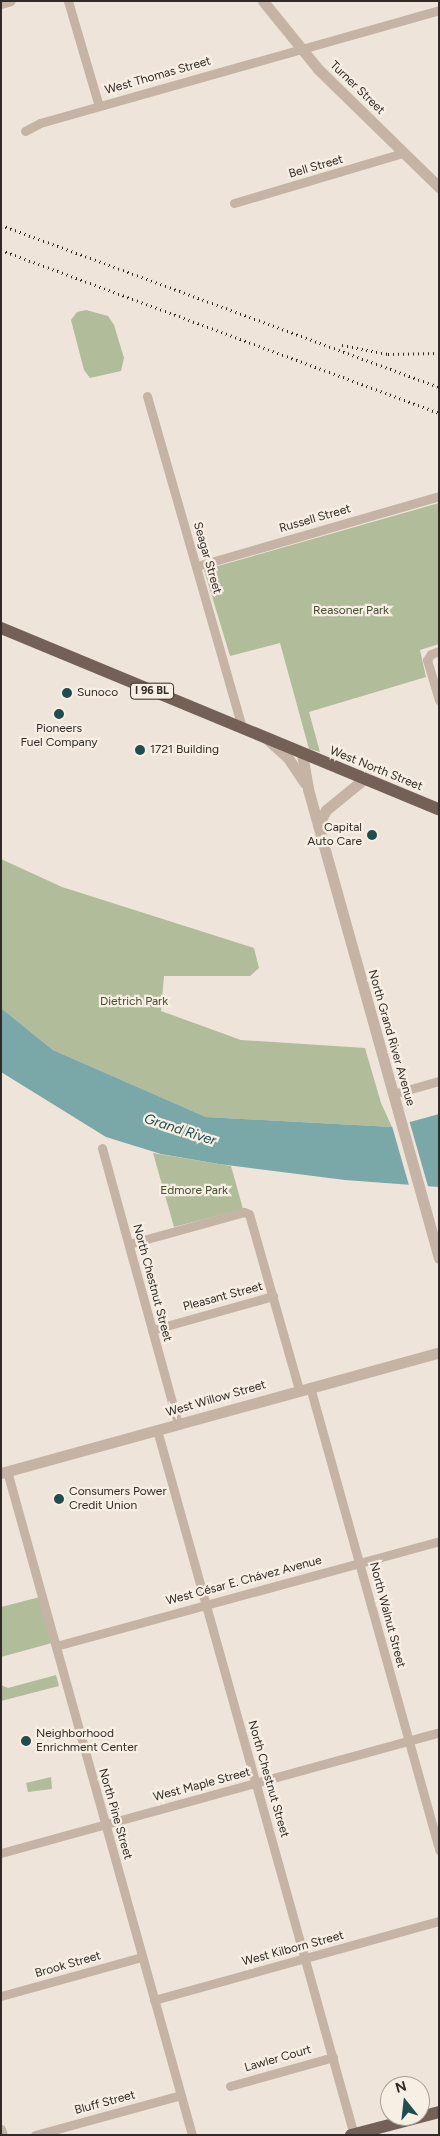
<!DOCTYPE html>
<html>
<head>
<meta charset="utf-8">
<style>
	body { margin:0 }
	#map { position:relative; width:440px; height:2136px; overflow:hidden; background:#efe4d9; font-family:Figtree,sans-serif }
	div>[style] { position:absolute }
	[style*='--x'] { left:calc(var(--x)*1px); top:calc(var(--y)*1px); width:calc(var(--w)*1px); rotate:calc(var(--a)*1deg) }
	.green>* { inset:0; background:#b1bc9a }
	.water>* { inset:0; background:#7aa8a9 }
	.pier>* { inset:0; background:#efe4d9; transform-origin:0 0 }
	.minor>* { height:9px; margin:-4.5px; padding:0 4.5px; transform-origin:4.5px; border-radius:4.5px; background:#c5b4a6 }
	.tertiary>* { height:11px; margin:-5.5px; padding:0 5.5px; transform-origin:5.5px; border-radius:5.5px; background:#c5b4a6 }
	.primary>* { height:12px; margin:-6px; padding:0 6px; transform-origin:6px; border-radius:6px; background:#736158 }
	.rail>* { height:2.5px; margin-top:-1.25px; transform-origin:0; background:repeating-linear-gradient(90deg,#322a26 0 1px,transparent 0 5px) }
	.dots>* { width:14px; height:14px; translate:-50% -50%; box-sizing:border-box; border:2px solid #f7eee4; border-radius:50% }
	span { translate:-50% -50%; white-space:nowrap; text-align:center; line-height:1.15; -webkit-text-stroke:4.5px #f7eee4; paint-order:stroke }
	.shield-label span { padding:1px 4px; background:#f7eee4; border:1px solid; border-radius:4px; -webkit-text-stroke-width:0 }
	.shield-label { font-size:11px; color:#322a26; font-weight:700 }
	.street-label { font-size:12px; color:#322a26 }
	.park-label { font-size:12px; color:#424e2c }
	.poi-label { font-size:12px; color:#322a26 }
	.left { translate:0 -50%; text-align:left }
	.right { translate:-100% -50%; text-align:right }
	.water-label { font-size:14px; color:#1f4d50; font-style:italic }
	.frame { position:absolute; inset:0; border:2px solid #322a26; pointer-events:none }
	.north { position:absolute; left:380px; top:2076px; width:50px; height:50px; box-sizing:border-box; background:#f7eee4; border:1px solid #a8a098; border-radius:50%; rotate:344deg; font-size:14px; font-weight:700; line-height:20px; text-align:center; color:#322a26 }
	.north::after { content:''; display:block; margin:auto; width:18px; height:22px; background:#1f4d50; clip-path:polygon(50% 0,100% 100%,50% 72%,0 100%) }
</style>
</head>
<body>
<div id="map">
	<div class="green">
		<i style="clip-path:polygon(86px 310px,108px 316px,114px 325px,124px 358px,121px 371px,90px 378px,84px 370px,71px 320px,77px 312px)"></i>
		<i style="clip-path:polygon(439px 503px,439px 644px,420px 650px,426px 677px,309px 712px,320px 752px,309px 749px,280px 643px,230px 656px,204px 570px)"></i>
		<i style="clip-path:polygon(1px 859px,62px 887px,254px 948px,259px 968px,250px 976px,164px 976px,161px 1011px,241px 1040px,365px 1048px,381px 1103px,392px 1127px,206px 1117px,53px 1050px,1px 1008px)"></i>
		<i style="clip-path:polygon(153px 1153px,231px 1166px,243px 1209px,174px 1227px)"></i>
		<i style="clip-path:polygon(40px 1597px,52px 1643px,1px 1657px,1px 1607px)"></i>
		<i style="clip-path:polygon(56px 1675px,59px 1686px,1px 1701px,1px 1685px,8px 1688px)"></i>
		<i style="clip-path:polygon(51px 1777px,52px 1789px,28px 1792px,26px 1783px)"></i>
	</div>
	<div class="water">
		<i style="clip-path:polygon(1px 1008px,53px 1050px,206px 1117px,392px 1127px,439px 1114px,439px 1187px,345px 1180px,219px 1164px,161px 1154px,106px 1137px,1px 1072px)"></i>
	</div>
	<div class="pier">
		<i style="left:409px;top:1120px;width:71px;height:18px;rotate:74deg"></i>
	</div>
	<div class="minor">
		<i style="--x:68;--y:1;--w:109;--a:73.6"></i>
		<i style="--x:1;--y:4;--w:10;--a:-17"></i>
		<i style="--x:25;--y:131;--w:17;--a:-28"></i>
		<i style="--x:40;--y:123;--w:415;--a:-15.8"></i>
		<i style="--x:234;--y:203;--w:176;--a:-16.5"></i>
		<i style="--x:147;--y:396;--w:345;--a:74"></i>
		<i style="--x:197;--y:566;--w:252;--a:-16.1"></i>
		<i style="--x:439;--y:651;--w:9;--a:159"></i>
		<i style="--x:431;--y:654;--w:7;--a:124"></i>
		<i style="--x:427;--y:660;--w:42;--a:73.3"></i>
		<i style="--x:393;--y:1094;--w:48;--a:-15.8"></i>
		<i style="--x:102;--y:1148;--w:286;--a:74.6"></i>
		<i style="--x:129;--y:1244;--w:119;--a:-15.5"></i>
		<i style="--x:244;--y:1212;--w:5;--a:22"></i>
		<i style="--x:249;--y:1214;--w:183;--a:74.1"></i>
		<i style="--x:152;--y:1330;--w:126;--a:-15.7"></i>
		<i style="--x:310;--y:1387;--w:481;--a:74.4"></i>
		<i style="--x:157;--y:1430;--w:732;--a:74.39"></i>
		<i style="--x:7;--y:1471;--w:689;--a:74.43"></i>
		<i style="--x:56;--y:1646;--w:397;--a:-15.3"></i>
		<i style="--x:1;--y:1853;--w:454;--a:-15.4"></i>
		<i style="--x:1;--y:1996;--w:146;--a:-15.5"></i>
		<i style="--x:154;--y:2000;--w:296;--a:-15.5"></i>
		<i style="--x:230;--y:2086;--w:107;--a:-15.7"></i>
		<i style="--x:1;--y:2129;--w:6;--a:72"></i>
		<i style="--x:35;--y:2135;--w:151;--a:-15.3"></i>
	</div>
	<div class="tertiary">
		<i style="--x:263;--y:1;--w:87;--a:51"></i>
		<i style="--x:318;--y:69;--w:169;--a:44.3"></i>
		<i style="--x:267;--y:739;--w:28;--a:42"></i>
		<i style="--x:288;--y:758;--w:30;--a:56"></i>
		<i style="--x:302;--y:754;--w:36;--a:80"></i>
		<i style="--x:308;--y:789;--w:487;--a:74.4"></i>
		<i style="--x:318;--y:825;--w:17;--a:-62"></i>
		<i style="--x:326;--y:810;--w:49;--a:-39.2"></i>
		<i style="--x:1;--y:1473;--w:454;--a:-15.4"></i>
	</div>
	<div class="primary">
		<i style="--x:1;--y:628;--w:474;--a:22.5"></i>
		<i style="--x:351;--y:2135;--w:91;--a:-14.6"></i>
	</div>
	<div class="rail">
		<i style="--x:1;--y:225;--w:467;--a:20.3"></i>
		<i style="--x:1;--y:250;--w:467;--a:20.4"></i>
		<i style="--x:342;--y:345;--w:47;--a:11.1"></i>
		<i style="--x:388;--y:354;--w:51;--a:-1.1"></i>
	</div>
	<div class="dots">
		<i style="left:67px;top:693px;background:#1f4d50"></i>
		<i style="left:59px;top:714px;background:#1f4d50"></i>
		<i style="left:140px;top:750px;background:#1f4d50"></i>
		<i style="left:372px;top:835px;background:#1f4d50"></i>
		<i style="left:59px;top:1499px;background:#1f4d50"></i>
		<i style="left:26px;top:1741px;background:#1f4d50"></i>
	</div>
	<div class="shield-label">
		<span style="left:152px;top:691px">I 96 BL</span>
	</div>
	<div class="street-label">
		<span style="left:158px;top:76px;rotate:-16deg">West Thomas Street</span>
		<span style="left:357px;top:88px;rotate:44deg">Turner Street</span>
		<span style="left:316px;top:167px;rotate:-16deg">Bell Street</span>
		<span style="left:315px;top:519px;rotate:-16deg">Russell Street</span>
		<span style="left:207px;top:558px;rotate:74deg">Seagar Street</span>
		<span style="left:376px;top:769px;rotate:22deg">West North Street</span>
		<span style="left:391px;top:1038px;rotate:74deg">North Grand River Avenue</span>
		<span style="left:152px;top:1283px;rotate:75deg">North Chestnut Street</span>
		<span style="left:223px;top:1297px;rotate:-15deg">Pleasant Street</span>
		<span style="left:216px;top:1399px;rotate:-16deg">West Willow Street</span>
		<span style="left:244px;top:1581px;rotate:-15deg">West César E. Chávez Avenue</span>
		<span style="left:387px;top:1615px;rotate:75deg">North Walnut Street</span>
		<span style="left:268px;top:1779px;rotate:74deg">North Chestnut Street</span>
		<span style="left:202px;top:1785px;rotate:-15deg">West Maple Street</span>
		<span style="left:115px;top:1814px;rotate:74deg">North Pine Street</span>
		<span style="left:293px;top:1949px;rotate:-15deg">West Kilborn Street</span>
		<span style="left:68px;top:1965px;rotate:-16deg">Brook Street</span>
		<span style="left:278px;top:2059px;rotate:-16deg">Lawler Court</span>
		<span style="left:105px;top:2103px;rotate:-15deg">Bluff Street</span>
	</div>
	<div class="park-label">
		<span style="left:351px;top:611px">Reasoner Park</span>
		<span style="left:134px;top:1002px">Dietrich Park</span>
		<span style="left:194px;top:1191px">Edmore Park</span>
	</div>
	<div class="poi-label">
		<span class="left" style="left:77px;top:693px">Sunoco</span>
		<span style="left:59px;top:736px">Pioneers<br>Fuel Company</span>
		<span class="left" style="left:150px;top:750px">1721 Building</span>
		<span class="right" style="left:362px;top:835px">Capital<br>Auto Care</span>
		<span class="left" style="left:69px;top:1499px">Consumers Power<br>Credit Union</span>
		<span class="left" style="left:36px;top:1741px">Neighborhood<br>Enrichment Center</span>
	</div>
	<div class="water-label">
		<span style="left:180px;top:1130px;rotate:18deg">Grand River</span>
	</div>
	<div class="frame"></div>
	<div class="north">N</div>
</div>
</body>
</html>
